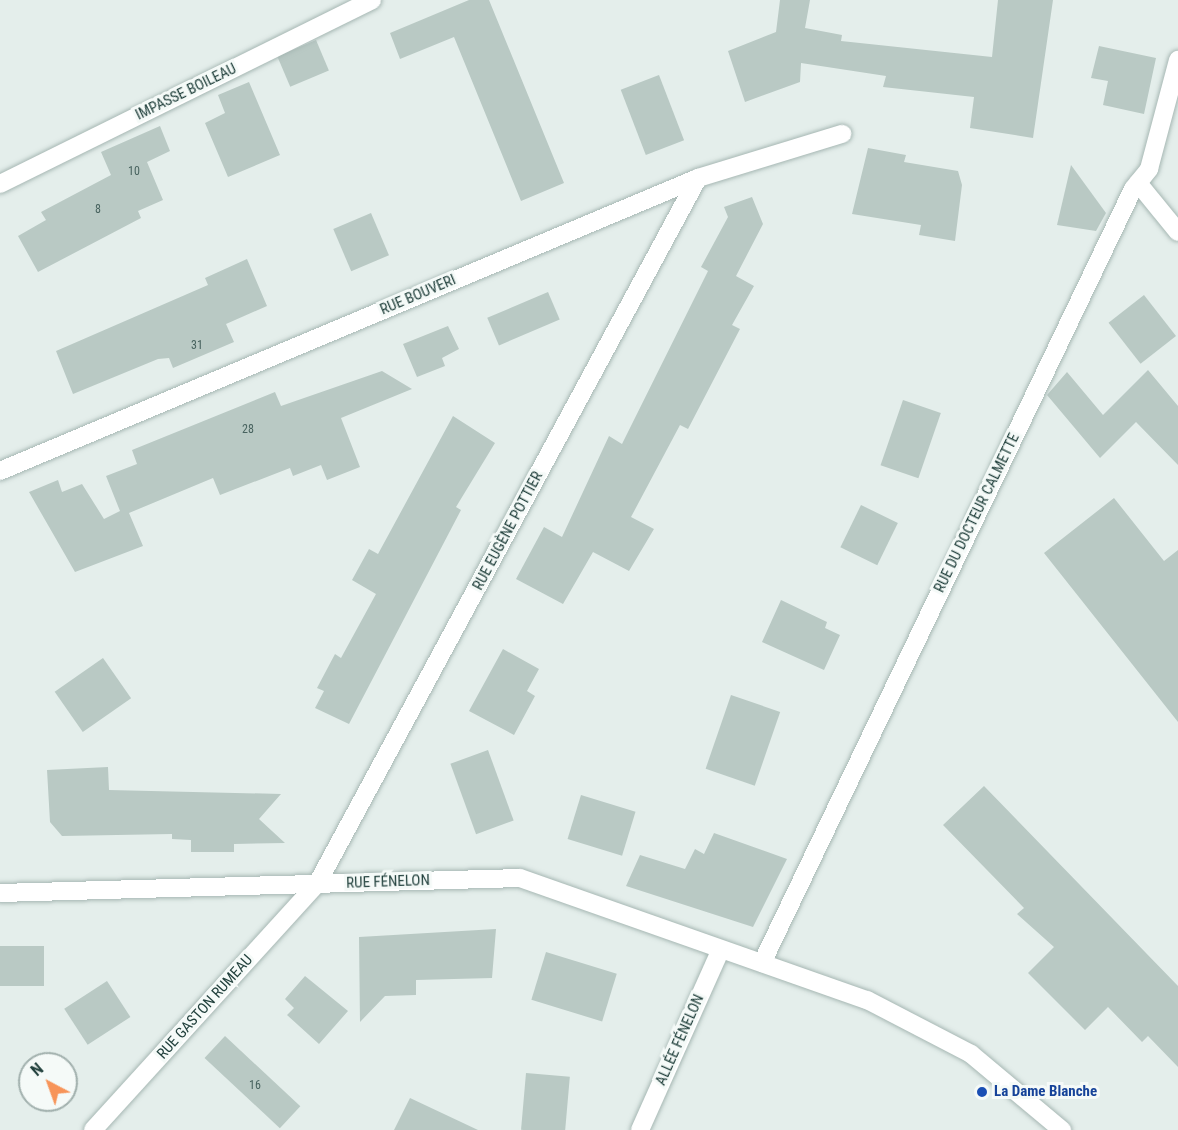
<!DOCTYPE html>
<html>
<head>
<meta charset="utf-8">
<style>
	body { margin:0 }
	#map { position:relative; width:1178px; height:1130px; overflow:hidden; background:#e4eeeb; font-family:"Roboto Condensed",sans-serif }
	div>[style] { position:absolute }
	[style*='--x'] { left:calc(var(--x)*1px); top:calc(var(--y)*1px); width:calc(var(--w)*1px); rotate:calc(var(--a)*1deg) }
	.building>* { inset:0; background:#b9c9c4; transform-origin:0 0 }
	.roads { filter:drop-shadow(0 0 2px #a6b7b3) drop-shadow(0 0 2px #a6b7b3) }
	.street>* { height:18px; margin:-9px; padding:0 9px; transform-origin:9px; border-radius:9px; background:#fff }
	.dots>* { width:16px; height:16px; translate:-50% -50%; box-sizing:border-box; border:3px solid #f5faf8; border-radius:50% }
	span { translate:-50% -50%; white-space:nowrap; text-align:center; line-height:1.15; -webkit-text-stroke:6px #f5faf8; paint-order:stroke }
	.number-label { font-size:12px; color:#48635f }
	.number-label span { -webkit-text-stroke-width:0 }
	.street-label { font-size:15px; color:#22413d }
	.transit-label { font-size:15px; color:#164399; font-weight:700 }
	.left { translate:0 -50%; text-align:left }
	.north { position:absolute; left:18px; top:1052px; width:60px; height:60px; box-sizing:border-box; background:#f5faf8; border:2px solid #a1b0ad; border-radius:50%; rotate:319deg; font-size:16px; font-weight:700; line-height:24px; text-align:center; color:#22413d }
	.north::after { content:''; display:block; margin:auto; width:21px; height:27px; background:#f79459; clip-path:polygon(50% 0,100% 100%,50% 72%,0 100%) }
</style>
</head>
<body>
<div id="map">
	<div class="building">
		<i style="clip-path:polygon(469px 0,489px 0,564px 183px,521px 201px,454px 37px,400px 59px,390px 33px)"></i>
		<i style="clip-path:polygon(780px 0,810px 0,805px 28px,842px 35px,841px 41px,992px 57px,998px 0,1053px 0,1033px 138px,970px 128px,974px 97px,883px 87px,886px 76px,801px 63px,800px 82px,745px 102px,728px 51px,776px 32px)"></i>
		<i style="left:316px;top:40px;width:33px;height:42px;rotate:67deg"></i>
		<i style="clip-path:polygon(1099px 46px,1156px 58px,1144px 114px,1103px 105px,1108px 81px,1091px 78px)"></i>
		<i style="left:659px;top:75px;width:70px;height:41px;rotate:69deg"></i>
		<i style="clip-path:polygon(249px 82px,280px 155px,228px 177px,205px 123px,225px 113px,218px 95px)"></i>
		<i style="clip-path:polygon(160px 126px,170px 151px,147px 162px,163px 200px,138px 211px,141px 218px,38px 272px,18px 236px,46px 220px,41px 212px,111px 175px,101px 152px)"></i>
		<i style="clip-path:polygon(868px 148px,906px 155px,904px 162px,958px 171px,962px 185px,955px 241px,919px 235px,921px 225px,852px 214px)"></i>
		<i style="clip-path:polygon(1071px 165px,1106px 213px,1096px 231px,1057px 225px)"></i>
		<i style="clip-path:polygon(752px 197px,763px 224px,736px 276px,754px 286px,732px 325px,740px 329px,688px 429px,680px 425px,631px 517px,654px 529px,629px 571px,593px 552px,563px 604px,516px 579px,544px 527px,562px 537px,609px 436px,622px 444px,708px 271px,701px 267px,728px 217px,724px 207px)"></i>
		<i style="left:371px;top:213px;width:46px;height:41px;rotate:67deg"></i>
		<i style="clip-path:polygon(247px 259px,267px 306px,226px 324px,234px 342px,173px 368px,169px 358px,158px 359px,73px 394px,56px 351px,208px 285px,205px 278px)"></i>
		<i style="left:548px;top:292px;width:30px;height:66px;rotate:67deg"></i>
		<i style="left:1144px;top:295px;width:52px;height:45px;rotate:52deg"></i>
		<i style="clip-path:polygon(448px 326px,459px 349px,442px 358px,445px 366px,417px 377px,403px 344px)"></i>
		<i style="clip-path:polygon(1148px 370px,1178px 406px,1178px 465px,1136px 422px,1100px 458px,1047px 395px,1067px 372px,1103px 415px)"></i>
		<i style="clip-path:polygon(382px 371px,412px 389px,341px 418px,360px 467px,327px 480px,321px 465px,293px 476px,290px 468px,220px 495px,213px 478px,129px 513px,143px 546px,75px 572px,29px 492px,58px 480px,62px 492px,82px 484px,104px 519px,120px 511px,106px 476px,137px 464px,132px 450px,275px 392px,281px 406px)"></i>
		<i style="left:903px;top:400px;width:40px;height:69px;rotate:19deg"></i>
		<i style="clip-path:polygon(453px 416px,495px 443px,456px 507px,461px 510px,349px 724px,315px 708px,324px 691px,317px 688px,335px 654px,341px 658px,376px 594px,352px 580px,369px 549px,378px 554px)"></i>
		<i style="clip-path:polygon(1114px 498px,1164px 561px,1178px 550px,1178px 722px,1044px 553px)"></i>
		<i style="left:861px;top:505px;width:41px;height:47px;rotate:26deg"></i>
		<i style="clip-path:polygon(781px 600px,827px 622px,825px 628px,840px 635px,824px 670px,762px 642px)"></i>
		<i style="clip-path:polygon(503px 649px,539px 669px,527px 691px,535px 696px,514px 735px,469px 711px)"></i>
		<i style="left:103px;top:658px;width:49px;height:59px;rotate:55deg"></i>
		<i style="left:731px;top:695px;width:52px;height:78px;rotate:19deg"></i>
		<i style="left:488px;top:750px;width:75px;height:40px;rotate:70deg"></i>
		<i style="clip-path:polygon(108px 767px,109px 790px,281px 794px,259px 819px,285px 843px,234px 844px,234px 852px,191px 852px,191px 840px,172px 839px,172px 834px,62px 836px,50px 822px,47px 770px)"></i>
		<i style="clip-path:polygon(984px 786px,1178px 986px,1178px 1067px,1148px 1036px,1142px 1042px,1108px 1007px,1085px 1030px,1028px 973px,1054px 947px,1017px 914px,1024px 908px,943px 825px)"></i>
		<i style="left:581px;top:795px;width:57px;height:46px;rotate:17deg"></i>
		<i style="clip-path:polygon(714px 833px,787px 859px,753px 927px,626px 886px,640px 855px,685px 869px,695px 849px,704px 854px)"></i>
		<i style="clip-path:polygon(496px 929px,492px 978px,416px 980px,416px 995px,385px 996px,360px 1022px,359px 937px)"></i>
		<i style="left:44px;top:946px;width:40px;height:44px;rotate:90deg"></i>
		<i style="left:546px;top:952px;width:74px;height:50px;rotate:17deg"></i>
		<i style="clip-path:polygon(305px 976px,348px 1011px,319px 1044px,287px 1015px,294px 1008px,285px 999px)"></i>
		<i style="left:107px;top:981px;width:43px;height:51px;rotate:57deg"></i>
		<i style="left:225px;top:1036px;width:103px;height:30px;rotate:43deg"></i>
		<i style="left:526px;top:1073px;width:44px;height:57px;rotate:5deg"></i>
		<i style="clip-path:polygon(410px 1098px,478px 1130px,394px 1130px)"></i>
	</div>
	<div class="roads">
		<div class="street">
			<i style="--x:1138;--y:183;--w:63;--a:50.8"></i>
			<i style="--x:0;--y:184;--w:415;--a:-26.3"></i>
			<i style="--x:0;--y:471;--w:757;--a:-22.77"></i>
			<i style="--x:698;--y:178;--w:151;--a:-17"></i>
			<i style="--x:0;--y:893;--w:520;--a:-1.65"></i>
			<i style="--x:520;--y:878;--w:368;--a:19.4"></i>
			<i style="--x:867;--y:1000;--w:117;--a:27.4"></i>
			<i style="--x:971;--y:1054;--w:119;--a:39.9"></i>
			<i style="--x:762;--y:963;--w:858;--a:-64.39"></i>
			<i style="--x:1133;--y:189;--w:26;--a:-51"></i>
			<i style="--x:1149;--y:169;--w:113;--a:-75.1"></i>
			<i style="--x:93;--y:1130;--w:333;--a:-47.7"></i>
			<i style="--x:317;--y:884;--w:802;--a:-61.65"></i>
			<i style="--x:640;--y:1130;--w:196;--a:-65.9"></i>
		</div>
	</div>
	<div class="dots">
		<i style="left:982px;top:1092px;background:#1a4fb4"></i>
	</div>
	<div class="number-label">
		<span style="left:134px;top:172px">10</span>
		<span style="left:98px;top:210px">8</span>
		<span style="left:197px;top:346px">31</span>
		<span style="left:248px;top:430px">28</span>
		<span style="left:255px;top:1086px">16</span>
	</div>
	<div class="street-label">
		<span style="left:186px;top:92px;rotate:-26deg">IMPASSE BOILEAU</span>
		<span style="left:418px;top:295px;rotate:-23deg">RUE BOUVERI</span>
		<span style="left:977px;top:513px;rotate:-64deg">RUE DU DOCTEUR CALMETTE</span>
		<span style="left:508px;top:531px;rotate:-62deg">RUE EUGÈNE POTTIER</span>
		<span style="left:388px;top:882px;rotate:-2deg">RUE FÉNELON</span>
		<span style="left:205px;top:1007px;rotate:-48deg">RUE GASTON RUMEAU</span>
		<span style="left:680px;top:1040px;rotate:-66deg">ALLÉE FÉNELON</span>
	</div>
	<div class="transit-label">
		<span class="left" style="left:994px;top:1092px">La Dame Blanche</span>
	</div>
	<div class="north">N</div>
</div>
</body>
</html>
